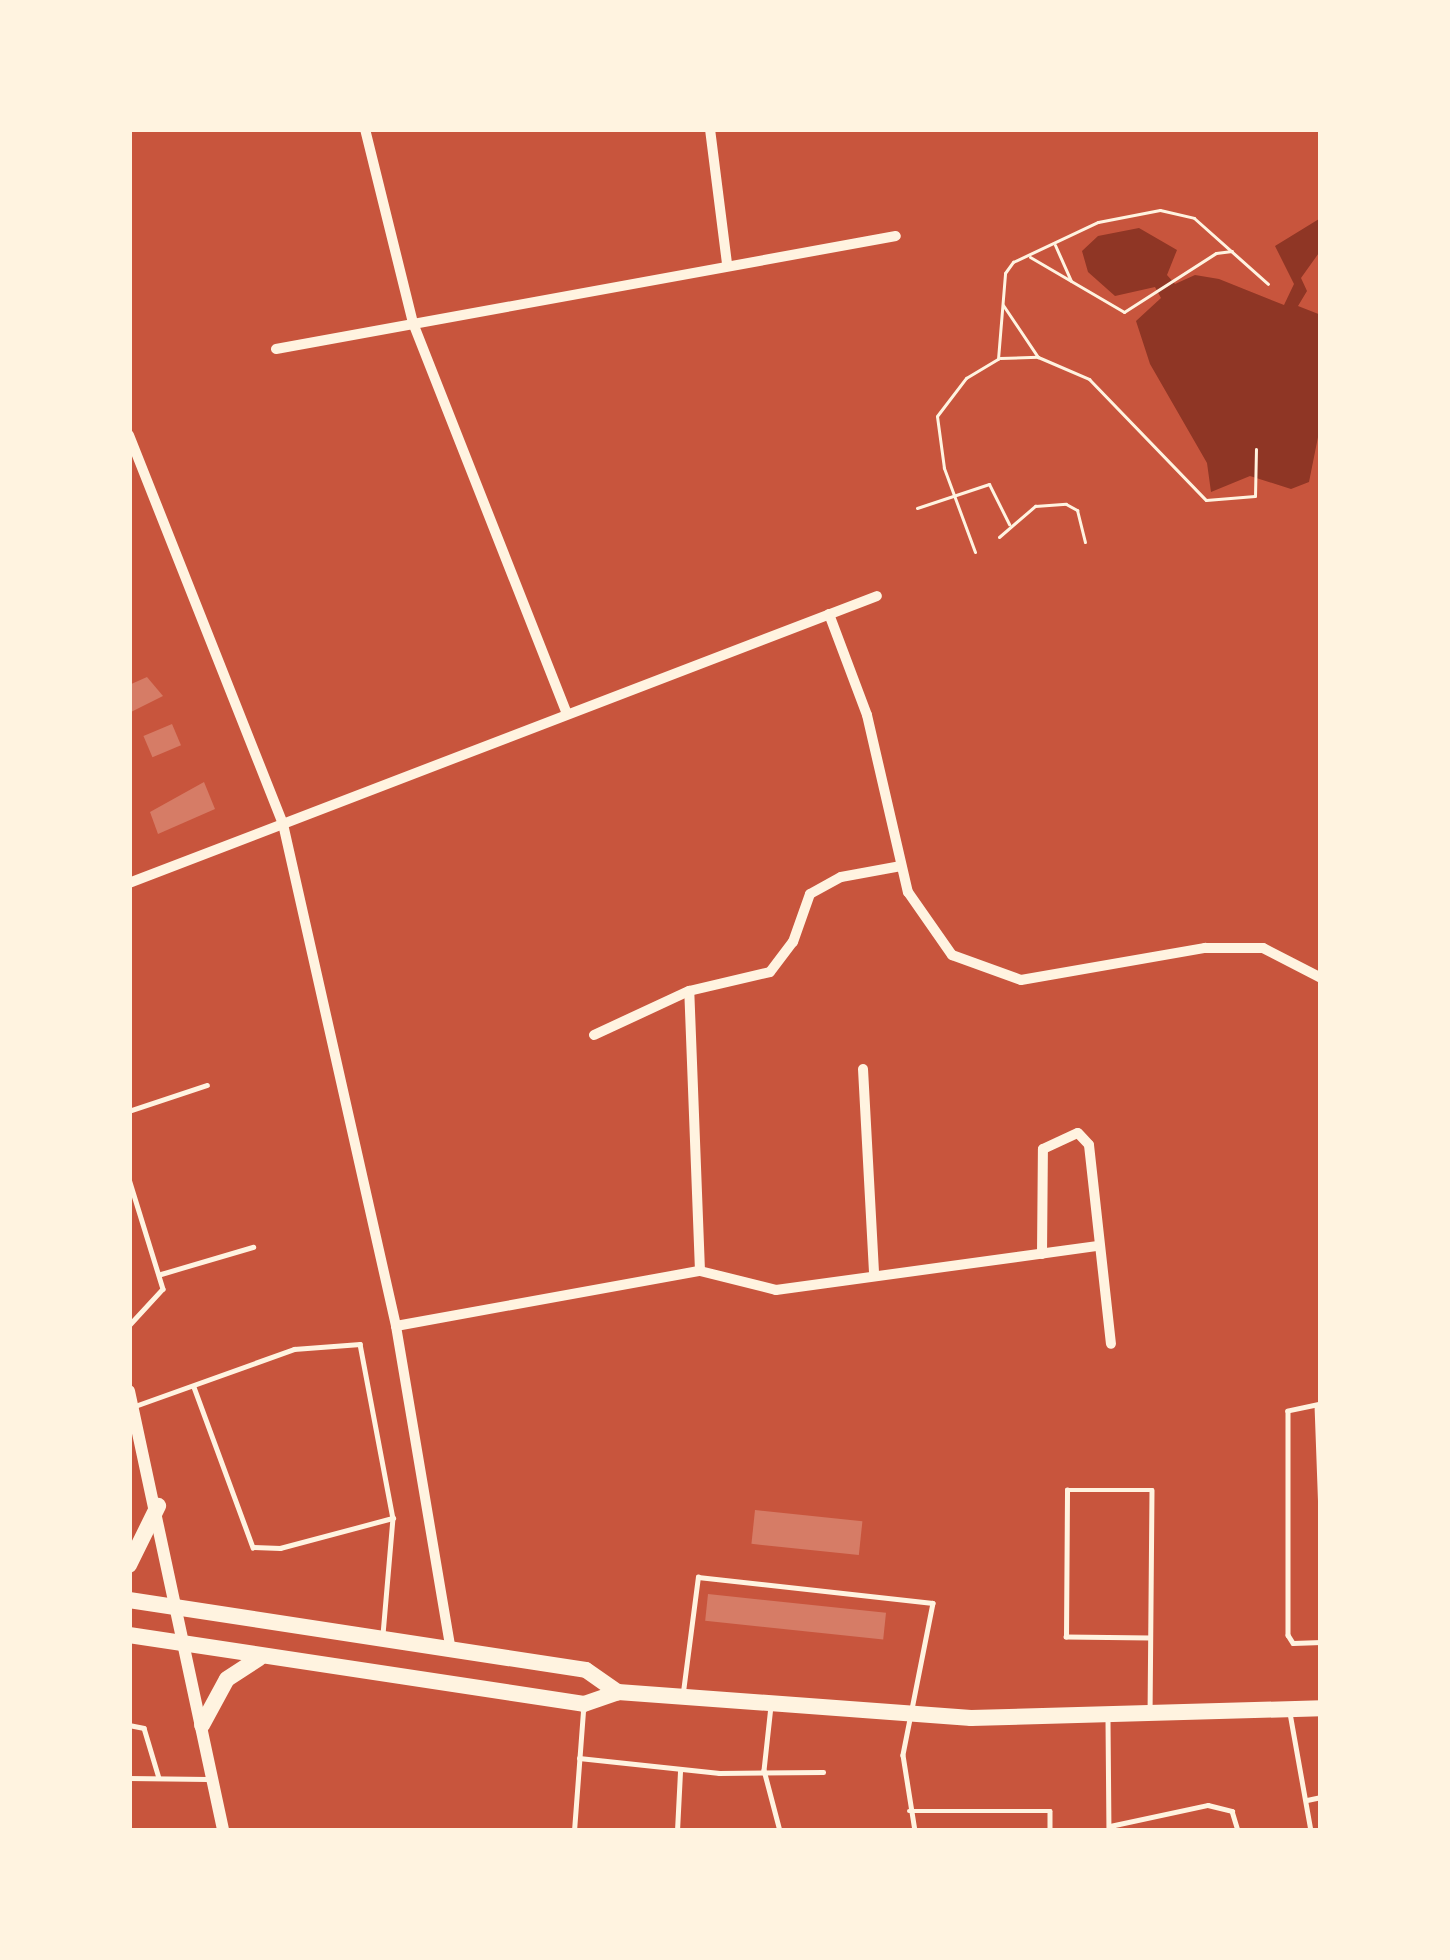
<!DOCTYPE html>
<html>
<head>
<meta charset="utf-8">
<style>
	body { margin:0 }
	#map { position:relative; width:1450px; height:1960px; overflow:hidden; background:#c8553d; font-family:"Asap Condensed",sans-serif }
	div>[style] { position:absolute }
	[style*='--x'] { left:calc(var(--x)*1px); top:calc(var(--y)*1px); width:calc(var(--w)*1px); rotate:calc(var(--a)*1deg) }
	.water>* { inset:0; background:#8f3625 }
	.building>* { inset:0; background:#d67c66; transform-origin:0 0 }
	.path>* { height:3px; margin:-1.5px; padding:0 1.5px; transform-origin:1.5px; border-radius:1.5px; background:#fff3e0 }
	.service>* { height:4.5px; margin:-2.25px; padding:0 2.25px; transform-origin:2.25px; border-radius:2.25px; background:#fff3e0 }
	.minor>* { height:10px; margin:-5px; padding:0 5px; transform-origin:5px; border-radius:5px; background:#fff3e0 }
	.tertiary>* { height:12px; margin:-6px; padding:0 6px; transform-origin:6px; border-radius:6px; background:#fff3e0 }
	.primary>* { height:16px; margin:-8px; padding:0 8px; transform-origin:8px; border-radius:8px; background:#fff3e0 }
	span { translate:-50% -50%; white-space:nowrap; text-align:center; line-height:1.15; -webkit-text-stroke:9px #fff3e0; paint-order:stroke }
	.frame { position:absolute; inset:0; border:132px solid #fff3e0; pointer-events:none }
</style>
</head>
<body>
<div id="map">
	<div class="water">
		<i style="clip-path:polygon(1319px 219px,1321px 250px,1301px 278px,1307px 291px,1298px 306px,1321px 315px,1321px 422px,1309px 482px,1291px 489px,1250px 476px,1211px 492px,1207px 463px,1150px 364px,1136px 321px,1161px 298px,1155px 287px,1115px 296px,1088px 272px,1082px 251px,1098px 236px,1139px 228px,1177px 250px,1167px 275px,1175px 284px,1195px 275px,1219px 279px,1284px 305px,1294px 284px,1275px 246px)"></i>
	</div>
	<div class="building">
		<i style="clip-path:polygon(147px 677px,163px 696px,129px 713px,129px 685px)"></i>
		<i style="left:172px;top:724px;width:23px;height:31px;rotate:67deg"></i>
		<i style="clip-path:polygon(204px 782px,215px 809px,158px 834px,150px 812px)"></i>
		<i style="left:755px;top:1510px;width:108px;height:34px;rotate:6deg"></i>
		<i style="left:708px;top:1594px;width:179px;height:27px;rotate:6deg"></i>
	</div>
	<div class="path">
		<i style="--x:1055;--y:245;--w:39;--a:66"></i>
		<i style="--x:1030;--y:257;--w:109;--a:30.3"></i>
		<i style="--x:1124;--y:312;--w:109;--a:-32.7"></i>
		<i style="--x:1216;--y:253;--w:16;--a:-7"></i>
		<i style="--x:1003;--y:305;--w:63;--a:56.1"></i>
		<i style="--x:1000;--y:358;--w:38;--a:-2"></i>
		<i style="--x:1038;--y:357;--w:56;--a:23.3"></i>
		<i style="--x:1089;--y:379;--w:168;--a:46"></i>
		<i style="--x:1206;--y:500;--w:49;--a:-4.7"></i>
		<i style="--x:1255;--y:496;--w:47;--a:-88.8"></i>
		<i style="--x:917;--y:508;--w:76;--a:-18.4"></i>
		<i style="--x:989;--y:484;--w:45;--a:63.4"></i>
		<i style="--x:999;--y:537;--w:48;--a:-40.7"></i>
		<i style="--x:1035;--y:506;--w:31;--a:-4"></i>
		<i style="--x:1066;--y:504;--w:13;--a:29"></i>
		<i style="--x:1077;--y:510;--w:33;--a:76"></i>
		<i style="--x:975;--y:552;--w:90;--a:-110.3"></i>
		<i style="--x:944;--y:468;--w:52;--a:-97.7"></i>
		<i style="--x:937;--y:416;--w:48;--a:-52.7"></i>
		<i style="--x:966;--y:378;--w:37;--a:-31"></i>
		<i style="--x:998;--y:359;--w:86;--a:-85.3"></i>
		<i style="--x:1005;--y:273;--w:14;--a:-54"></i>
		<i style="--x:1013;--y:262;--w:94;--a:-25.2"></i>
		<i style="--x:1098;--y:222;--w:63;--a:-11"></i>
		<i style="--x:1160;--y:210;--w:35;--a:13"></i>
		<i style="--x:1194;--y:218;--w:99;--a:41.7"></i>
	</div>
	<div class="service">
		<i style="--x:129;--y:1111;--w:82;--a:-18.4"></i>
		<i style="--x:129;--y:1179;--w:115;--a:72.8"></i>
		<i style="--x:163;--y:1289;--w:50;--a:132.6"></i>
		<i style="--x:161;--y:1274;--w:96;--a:-16.4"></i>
		<i style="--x:194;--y:1387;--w:171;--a:69.8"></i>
		<i style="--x:253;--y:1547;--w:27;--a:2"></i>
		<i style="--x:280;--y:1548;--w:117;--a:-14.9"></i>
		<i style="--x:1321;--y:1404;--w:34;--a:168"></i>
		<i style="--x:1288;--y:1411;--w:224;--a:90"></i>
		<i style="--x:1288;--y:1635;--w:9;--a:58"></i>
		<i style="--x:1293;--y:1643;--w:28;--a:-2"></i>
		<i style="--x:1317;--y:1405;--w:109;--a:87.9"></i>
		<i style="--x:135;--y:1406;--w:169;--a:-19.7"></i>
		<i style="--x:294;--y:1349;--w:66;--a:-4.3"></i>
		<i style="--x:360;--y:1344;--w:177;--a:79.3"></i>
		<i style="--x:393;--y:1518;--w:116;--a:94.9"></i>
		<i style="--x:1150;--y:1638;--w:84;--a:-179.3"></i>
		<i style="--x:1066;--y:1637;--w:147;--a:-89.6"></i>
		<i style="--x:1067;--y:1490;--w:85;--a:0"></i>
		<i style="--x:1152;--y:1490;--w:218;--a:90.5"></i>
		<i style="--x:683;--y:1692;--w:116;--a:-82.6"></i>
		<i style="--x:698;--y:1577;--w:236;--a:6.3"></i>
		<i style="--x:933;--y:1603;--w:155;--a:101.2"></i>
		<i style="--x:903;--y:1755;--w:77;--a:81"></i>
		<i style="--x:771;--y:1706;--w:64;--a:96.2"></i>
		<i style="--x:764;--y:1770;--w:63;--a:75.3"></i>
		<i style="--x:1290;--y:1713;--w:120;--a:79.9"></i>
		<i style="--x:1108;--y:1720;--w:111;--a:89.5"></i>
		<i style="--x:129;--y:1725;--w:15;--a:11"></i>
		<i style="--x:144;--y:1728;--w:52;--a:73.3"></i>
		<i style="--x:579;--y:1758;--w:141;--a:6.1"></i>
		<i style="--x:719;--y:1773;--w:104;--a:-0.6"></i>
		<i style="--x:129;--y:1778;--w:78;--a:0.7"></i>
		<i style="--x:1307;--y:1800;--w:14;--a:-12"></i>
		<i style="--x:909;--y:1811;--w:141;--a:0"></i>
		<i style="--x:1050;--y:1811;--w:20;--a:90"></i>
		<i style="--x:1110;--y:1826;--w:100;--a:-12.1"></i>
		<i style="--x:1208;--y:1805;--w:25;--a:14"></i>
		<i style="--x:1232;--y:1811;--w:21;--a:73"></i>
		<i style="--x:574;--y:1831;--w:120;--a:-85.7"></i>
		<i style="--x:677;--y:1831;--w:60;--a:-87.1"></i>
	</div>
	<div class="minor">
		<i style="--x:365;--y:129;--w:200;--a:76.1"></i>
		<i style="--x:413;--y:323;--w:418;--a:68.5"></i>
		<i style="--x:710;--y:129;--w:135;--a:82.8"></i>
		<i style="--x:276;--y:349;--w:630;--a:-10.33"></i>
		<i style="--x:129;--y:435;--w:418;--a:68.4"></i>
		<i style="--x:283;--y:824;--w:515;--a:77.31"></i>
		<i style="--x:396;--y:1326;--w:329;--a:80.4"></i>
		<i style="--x:829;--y:614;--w:108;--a:69.4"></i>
		<i style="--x:867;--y:715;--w:182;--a:77"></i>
		<i style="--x:908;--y:892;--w:77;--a:55.1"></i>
		<i style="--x:952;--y:955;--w:73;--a:19.9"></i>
		<i style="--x:1021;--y:980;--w:187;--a:-9.9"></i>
		<i style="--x:1205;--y:948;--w:58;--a:0"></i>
		<i style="--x:1263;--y:948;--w:65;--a:27.3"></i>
		<i style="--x:129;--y:883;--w:801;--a:-20.99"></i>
		<i style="--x:594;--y:1035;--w:105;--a:-24.9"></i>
		<i style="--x:863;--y:1069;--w:206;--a:86.9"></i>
		<i style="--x:1042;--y:1254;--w:105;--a:-89.5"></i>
		<i style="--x:1043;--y:1149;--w:38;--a:-25"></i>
		<i style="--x:1078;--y:1133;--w:16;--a:47"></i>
		<i style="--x:1089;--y:1145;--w:200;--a:83.7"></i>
		<i style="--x:700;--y:1271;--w:280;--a:-92.2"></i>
		<i style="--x:689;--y:991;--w:83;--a:-13.2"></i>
		<i style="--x:770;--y:972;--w:38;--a:-53"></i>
		<i style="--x:793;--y:942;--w:51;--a:-70.5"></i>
		<i style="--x:810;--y:894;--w:35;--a:-29"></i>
		<i style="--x:841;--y:877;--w:61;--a:-10.4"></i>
		<i style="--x:396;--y:1326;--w:309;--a:-10.3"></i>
		<i style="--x:700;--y:1271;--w:78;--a:14"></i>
		<i style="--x:776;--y:1290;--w:325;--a:-7.8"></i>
	</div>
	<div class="tertiary">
		<i style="--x:129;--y:1391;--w:450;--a:77.9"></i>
	</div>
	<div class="primary">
		<i style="--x:129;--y:1565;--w:66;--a:-63.8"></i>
		<i style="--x:129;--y:1600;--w:462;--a:8.7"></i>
		<i style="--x:586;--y:1670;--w:39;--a:35"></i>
		<i style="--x:129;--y:1635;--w:460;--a:8.6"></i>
		<i style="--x:584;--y:1704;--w:36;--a:-19"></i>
		<i style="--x:618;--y:1692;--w:354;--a:4.2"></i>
		<i style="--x:971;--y:1718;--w:350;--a:-1.6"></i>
		<i style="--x:202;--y:1725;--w:52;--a:-61.5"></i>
		<i style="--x:227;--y:1679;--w:38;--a:-33"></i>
	</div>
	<div class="frame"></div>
</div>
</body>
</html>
